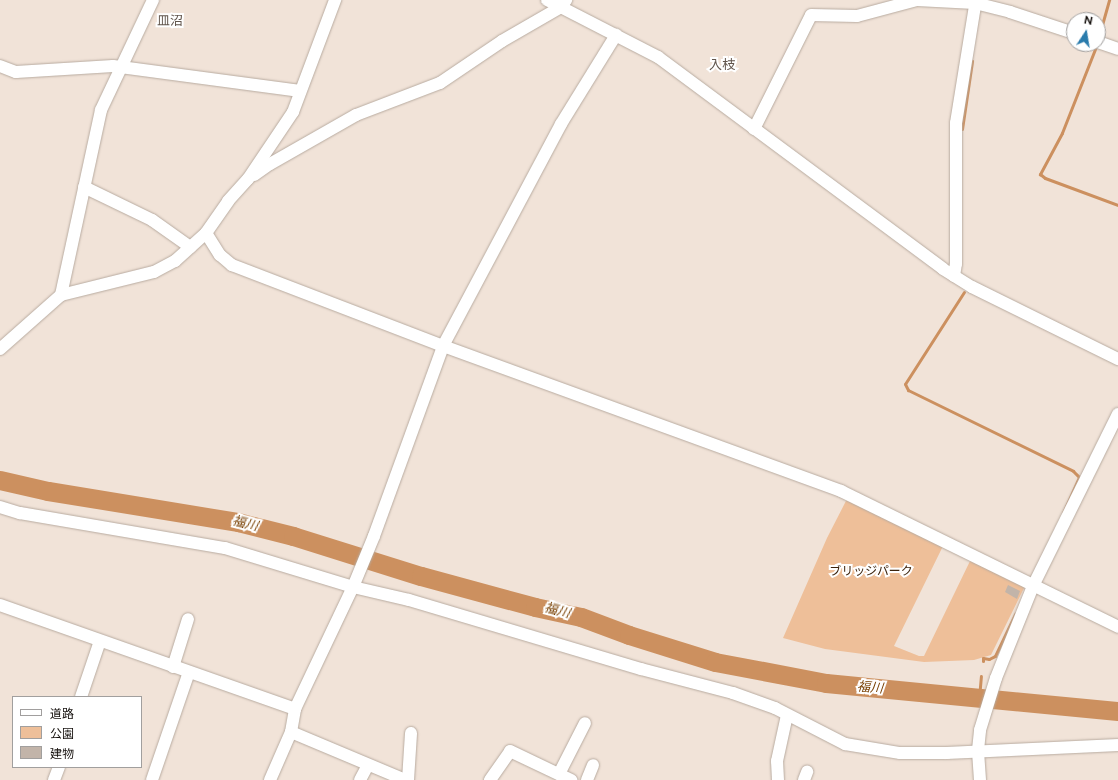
<!DOCTYPE html>
<html>
<head>
<meta charset="utf-8">
<style>
	body { margin:0 }
	#map { position:relative; width:1118px; height:780px; overflow:hidden; background:#f1e3d8; font-family:Raleway,"Noto Sans JP",sans-serif }
	div>[style] { position:absolute }
	[style*='--x'] { left:calc(var(--x)*1px); top:calc(var(--y)*1px); width:calc(var(--w)*1px); rotate:calc(var(--a)*1deg) }
	.green>* { inset:0; background:#eebf99 }
	.stream>* { height:3px; margin:-1.5px; padding:0 1.5px; transform-origin:1.5px; border-radius:1.5px; background:#cc905f }
	.river>* { height:19px; margin:-9.5px; padding:0 9.5px; transform-origin:9.5px; border-radius:9.5px; background:#cc905f }
	.building>* { inset:0; background:#c2b4a9 }
	.roads { filter:drop-shadow(0 0 1px #b8aba0) drop-shadow(0 0 1px #b8aba0) }
	.minor>* { height:12px; margin:-6px; padding:0 6px; transform-origin:6px; border-radius:6px; background:#fff }
	span { translate:-50% -50%; white-space:nowrap; text-align:center; line-height:1.15; -webkit-text-stroke:4px #fff; paint-order:stroke }
	.park-label { font-size:12px; color:#3c230d }
	.neighbourhood-label { font-size:13px; color:#61554c }
	.water-label { font-size:13px; color:#783f00; font-style:italic }
	.legend { position:absolute; left:12px; top:696px; width:130px; height:72px; box-sizing:border-box; background:#fff; border:1px solid #a19f9e; margin:0; padding:5px 7px; list-style:none; font-size:12px; color:#140f0c }
	.legend li { display:flex; align-items:center; gap:8px; height:20px }
	.legend b { width:20px; border:1px solid #a19f9e }
	.north { position:absolute; left:1066px; top:12px; width:40px; height:40px; box-sizing:border-box; background:#fff; border:1px solid #a19f9e; border-radius:50%; rotate:12deg; font-size:11px; font-weight:700; line-height:16px; text-align:center; color:#140f0c }
	.north::after { content:''; display:block; margin:auto; width:14px; height:18px; background:#297bac; clip-path:polygon(50% 0,100% 100%,50% 72%,0 100%) }
</style>
</head>
<body>
<div id="map">
	<div class="green">
		<i style="clip-path:polygon(847px 499px,943px 546px,894px 646px,919px 656px,924px 656px,971px 559px,1025px 586px,991px 655px,974px 660px,924px 662px,825px 649px,783px 638px,827px 538px)"></i>
	</div>
	<div class="stream">
		<i style="--x:1098;--y:39;--w:41;--a:-74.2"></i>
		<i style="--x:1097;--y:44;--w:96;--a:111.5"></i>
		<i style="--x:1062;--y:133;--w:47;--a:118.2"></i>
		<i style="--x:1040;--y:174;--w:6;--a:39"></i>
		<i style="--x:1045;--y:178;--w:78;--a:20.3"></i>
		<i style="--x:962;--y:129;--w:69;--a:-81.6"></i>
		<i style="--x:964;--y:292;--w:109;--a:122.7"></i>
		<i style="--x:905;--y:384;--w:7;--a:63"></i>
		<i style="--x:908;--y:390;--w:184;--a:26.1"></i>
		<i style="--x:1073;--y:471;--w:8;--a:45"></i>
		<i style="--x:1079;--y:477;--w:39;--a:114"></i>
		<i style="--x:983;--y:661;--w:3;--a:-90"></i>
		<i style="--x:983;--y:658;--w:6;--a:9"></i>
		<i style="--x:989;--y:659;--w:7;--a:-27"></i>
		<i style="--x:995;--y:656;--w:47;--a:-64.5"></i>
		<i style="--x:979;--y:698;--w:22;--a:-85"></i>
	</div>
	<div class="river">
		<i style="--x:0;--y:480;--w:49;--a:12.9"></i>
		<i style="--x:48;--y:491;--w:193;--a:9.3"></i>
		<i style="--x:238;--y:522;--w:57;--a:14.3"></i>
		<i style="--x:293;--y:536;--w:134;--a:17.4"></i>
		<i style="--x:421;--y:576;--w:118;--a:15.2"></i>
		<i style="--x:535;--y:607;--w:47;--a:12.3"></i>
		<i style="--x:581;--y:617;--w:51;--a:20.6"></i>
		<i style="--x:629;--y:635;--w:90;--a:17.4"></i>
		<i style="--x:715;--y:662;--w:113;--a:10.7"></i>
		<i style="--x:826;--y:683;--w:293;--a:5.5"></i>
	</div>
	<div class="building">
		<i style="clip-path:polygon(1008px 585px,1020px 591px,1017px 599px,1005px 592px)"></i>
	</div>
	<div class="roads">
		<div class="minor">
			<i style="--x:547;--y:0;--w:125;--a:27.2"></i>
			<i style="--x:658;--y:57;--w:355;--a:36.6"></i>
			<i style="--x:943;--y:269;--w:34;--a:32"></i>
			<i style="--x:972;--y:287;--w:163;--a:26.3"></i>
			<i style="--x:1098;--y:42;--w:21;--a:19"></i>
			<i style="--x:0;--y:66;--w:17;--a:21"></i>
			<i style="--x:16;--y:72;--w:97;--a:-3.5"></i>
			<i style="--x:113;--y:66;--w:189;--a:7.6"></i>
			<i style="--x:754;--y:129;--w:127;--a:-63.4"></i>
			<i style="--x:811;--y:15;--w:46;--a:1.2"></i>
			<i style="--x:857;--y:16;--w:62;--a:-14.9"></i>
			<i style="--x:917;--y:0;--w:58;--a:3"></i>
			<i style="--x:975;--y:3;--w:36;--a:14"></i>
			<i style="--x:1010;--y:12;--w:67;--a:18.2"></i>
			<i style="--x:254;--y:175;--w:19;--a:-35"></i>
			<i style="--x:270;--y:164;--w:99;--a:-29.7"></i>
			<i style="--x:356;--y:115;--w:90;--a:-20.9"></i>
			<i style="--x:440;--y:83;--w:75;--a:-34.1"></i>
			<i style="--x:502;--y:41;--w:68;--a:-30"></i>
			<i style="--x:561;--y:7;--w:9;--a:-54"></i>
			<i style="--x:84;--y:187;--w:76;--a:25.9"></i>
			<i style="--x:152;--y:220;--w:47;--a:35.4"></i>
			<i style="--x:206;--y:233;--w:26;--a:58"></i>
			<i style="--x:220;--y:255;--w:16;--a:40"></i>
			<i style="--x:232;--y:265;--w:226;--a:21"></i>
			<i style="--x:443;--y:346;--w:424;--a:20"></i>
			<i style="--x:841;--y:491;--w:309;--a:26.1"></i>
			<i style="--x:954;--y:276;--w:12;--a:-81"></i>
			<i style="--x:956;--y:264;--w:141;--a:-90"></i>
			<i style="--x:956;--y:123;--w:125;--a:-80.8"></i>
			<i style="--x:61;--y:295;--w:189;--a:-77.8"></i>
			<i style="--x:101;--y:110;--w:122;--a:-64.7"></i>
			<i style="--x:0;--y:349;--w:81;--a:-41.5"></i>
			<i style="--x:61;--y:295;--w:96;--a:-13.9"></i>
			<i style="--x:154;--y:272;--w:24;--a:-28"></i>
			<i style="--x:175;--y:261;--w:42;--a:-42.1"></i>
			<i style="--x:206;--y:233;--w:39;--a:-55"></i>
			<i style="--x:228;--y:201;--w:30;--a:-48"></i>
			<i style="--x:248;--y:179;--w:81;--a:-56.1"></i>
			<i style="--x:293;--y:112;--w:120;--a:-69.4"></i>
			<i style="--x:0;--y:507;--w:21;--a:17"></i>
			<i style="--x:20;--y:513;--w:208;--a:9.7"></i>
			<i style="--x:225;--y:548;--w:134;--a:16.9"></i>
			<i style="--x:353;--y:587;--w:57;--a:13.1"></i>
			<i style="--x:409;--y:600;--w:242;--a:16.6"></i>
			<i style="--x:641;--y:669;--w:95;--a:14.6"></i>
			<i style="--x:733;--y:693;--w:45;--a:19.7"></i>
			<i style="--x:775;--y:708;--w:79;--a:27.2"></i>
			<i style="--x:845;--y:744;--w:56;--a:9.3"></i>
			<i style="--x:900;--y:753;--w:47;--a:0"></i>
			<i style="--x:947;--y:753;--w:171;--a:-2.7"></i>
			<i style="--x:0;--y:605;--w:313;--a:19.4"></i>
			<i style="--x:173;--y:667;--w:50;--a:-72.6"></i>
			<i style="--x:81;--y:697;--w:59;--a:-71.3"></i>
			<i style="--x:291;--y:732;--w:124;--a:22.8"></i>
			<i style="--x:559;--y:774;--w:57;--a:-63"></i>
			<i style="--x:54;--y:780;--w:14;--a:-69"></i>
			<i style="--x:152;--y:780;--w:114;--a:-71.1"></i>
			<i style="--x:270;--y:780;--w:52;--a:-66.4"></i>
			<i style="--x:291;--y:732;--w:23;--a:-80"></i>
			<i style="--x:295;--y:709;--w:135;--a:-64.6"></i>
			<i style="--x:353;--y:587;--w:55;--a:-67.6"></i>
			<i style="--x:374;--y:536;--w:202;--a:-70"></i>
			<i style="--x:443;--y:346;--w:251;--a:-62"></i>
			<i style="--x:561;--y:124;--w:105;--a:-58.3"></i>
			<i style="--x:360;--y:780;--w:17;--a:-62"></i>
			<i style="--x:408;--y:780;--w:47;--a:-86.3"></i>
			<i style="--x:490;--y:780;--w:35;--a:-55"></i>
			<i style="--x:510;--y:751;--w:68;--a:25.4"></i>
			<i style="--x:587;--y:780;--w:16;--a:-68"></i>
			<i style="--x:778;--y:780;--w:19;--a:-93"></i>
			<i style="--x:777;--y:761;--w:47;--a:-77.7"></i>
			<i style="--x:804;--y:780;--w:9;--a:-69"></i>
			<i style="--x:980;--y:780;--w:30;--a:-94"></i>
			<i style="--x:978;--y:750;--w:20;--a:-84"></i>
			<i style="--x:980;--y:730;--w:54;--a:-72.9"></i>
			<i style="--x:996;--y:678;--w:99;--a:-68.1"></i>
			<i style="--x:1033;--y:586;--w:192;--a:-63.7"></i>
		</div>
	</div>
	<div class="park-label">
		<span style="left:871px;top:572px">ブリッジパーク</span>
	</div>
	<div class="neighbourhood-label">
		<span style="left:170px;top:21px">皿沼</span>
		<span style="left:722px;top:65px">入枝</span>
	</div>
	<div class="water-label">
		<span style="left:245px;top:524px;rotate:14deg">福川</span>
		<span style="left:557px;top:611px;rotate:15deg">福川</span>
		<span style="left:870px;top:688px;rotate:5deg">福川</span>
	</div>
	<ul class="legend">
	<li><b style="height:5px;background:#fff"></b>道路</li>
	<li><b style="height:11px;background:#eebf99"></b>公園</li>
	<li><b style="height:11px;background:#c2b4a9"></b>建物</li>
	</ul>
	<div class="north">N</div>
</div>
</body>
</html>
